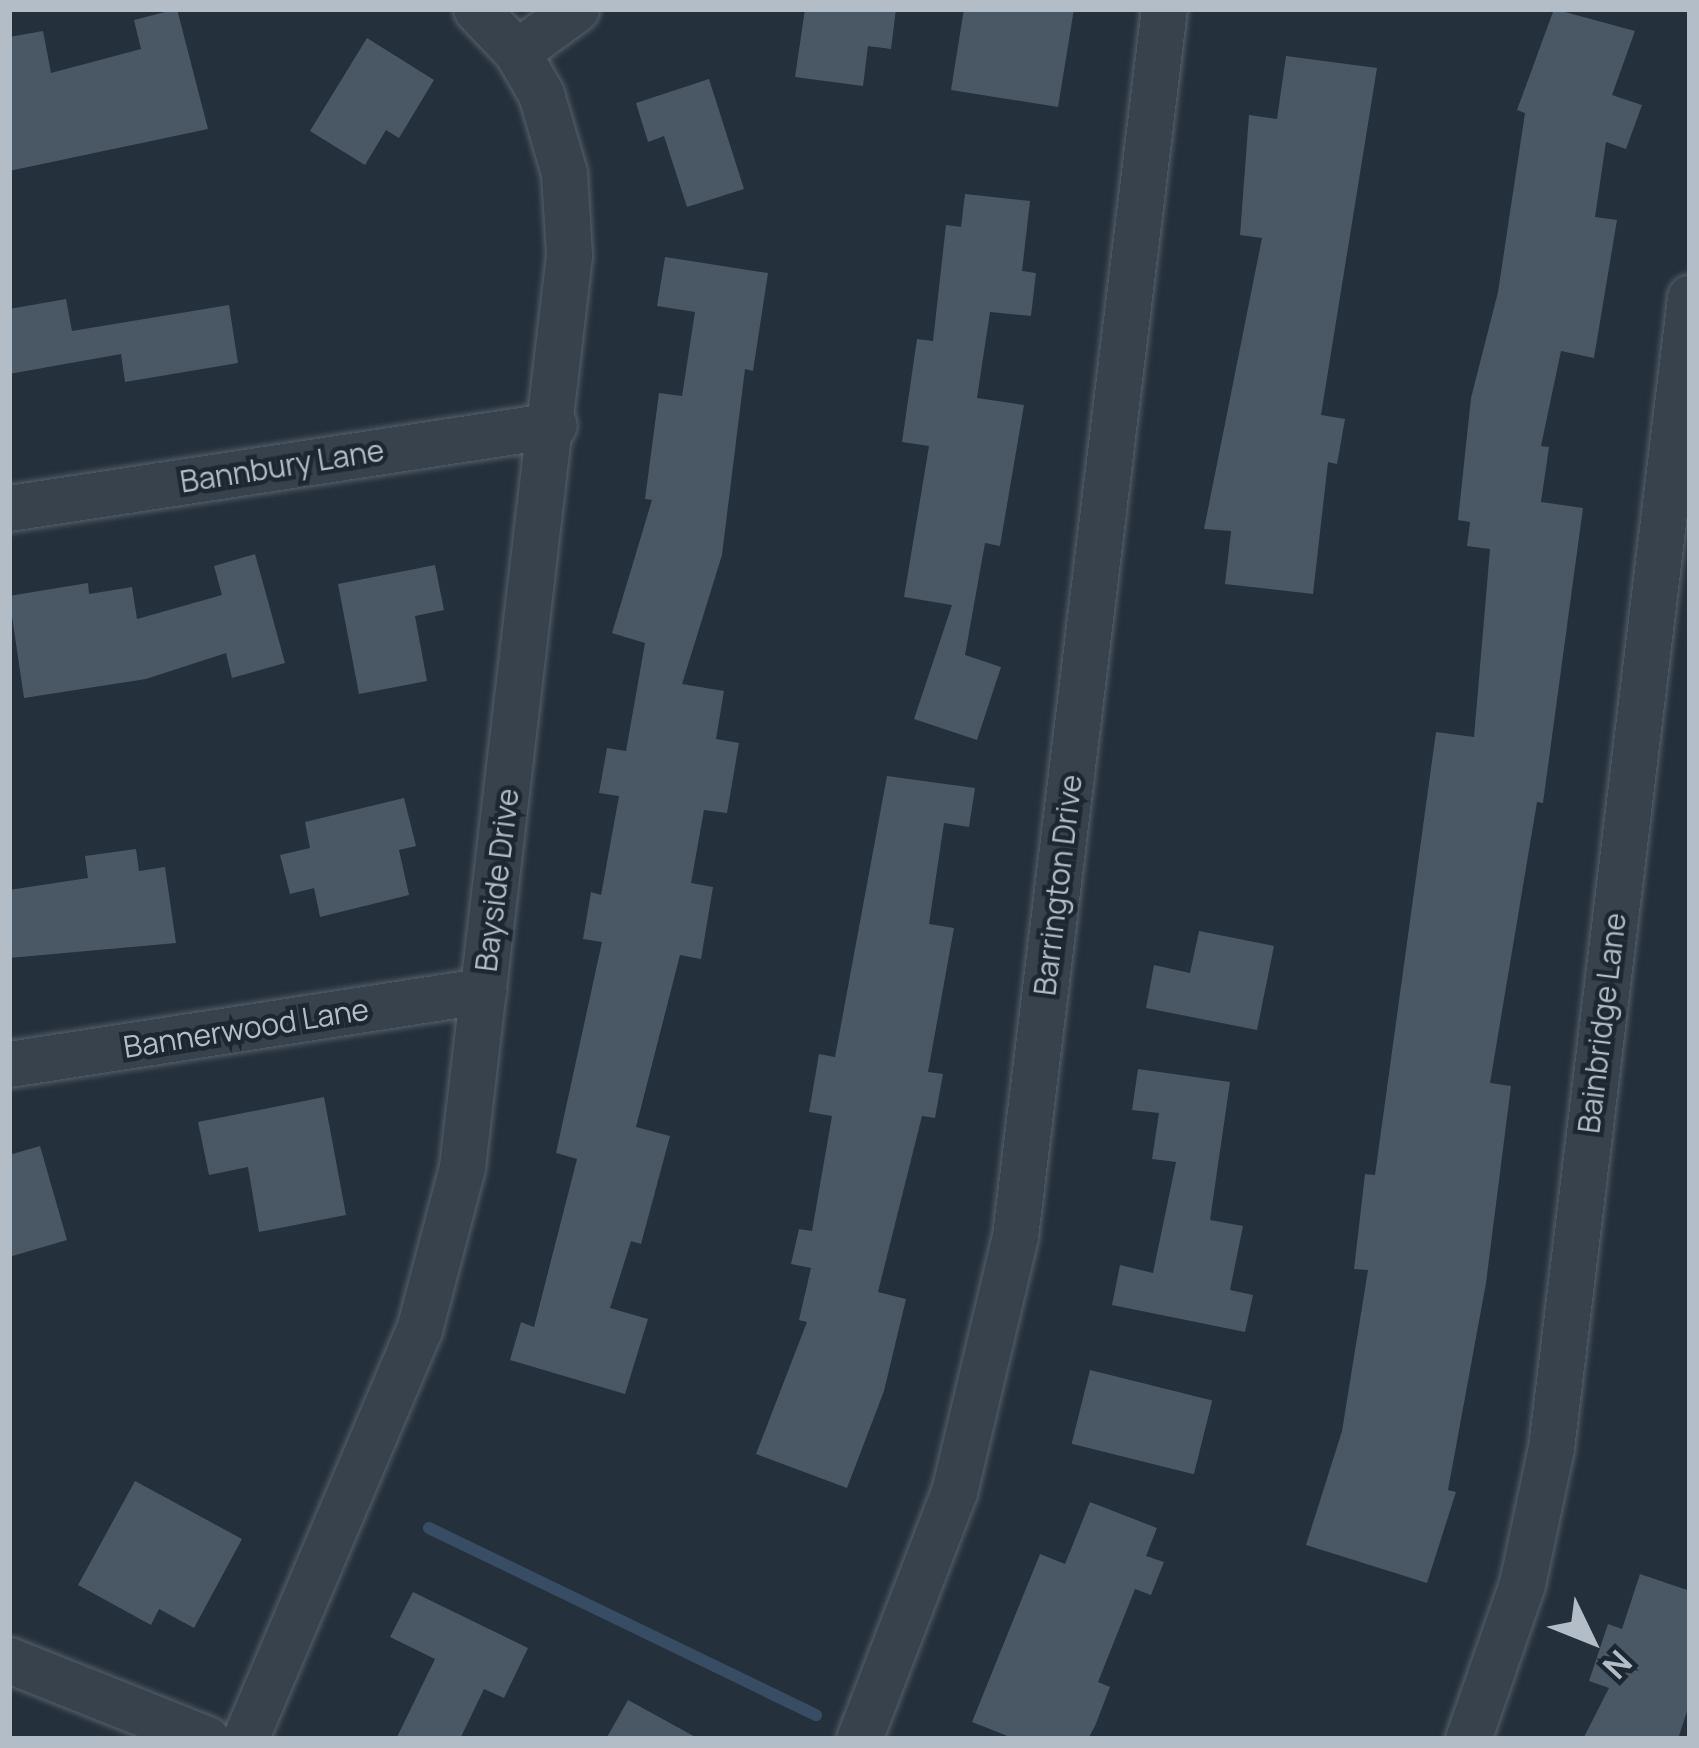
<!DOCTYPE html>
<html>
<head>
<meta charset="utf-8">
<style>
	body { margin:0 }
	#map { position:relative; width:1699px; height:1748px; overflow:hidden; background:#24303c; font-family:Manrope,sans-serif }
	div>[style] { position:absolute }
	[style*='--x'] { left:calc(var(--x)*1px); top:calc(var(--y)*1px); width:calc(var(--w)*1px); rotate:calc(var(--a)*1deg) }
	.stream>* { height:12px; margin:-6px; padding:0 6px; transform-origin:6px; border-radius:6px; background:#384d63 }
	.building>* { inset:0; background:#4a5765; transform-origin:0 0 }
	.roads { filter:drop-shadow(0 0 3px #56606a) drop-shadow(0 0 3px #56606a) }
	.minor>* { height:45px; margin:-22.5px; padding:0 22.5px; transform-origin:22.5px; border-radius:22.5px; background:#37424c }
	span { translate:-50% -50%; white-space:nowrap; text-align:center; line-height:1.15; -webkit-text-stroke:9px #1d2731; paint-order:stroke }
	.street-label { font-size:30px; color:#b3bdc8 }
	.frame { position:absolute; inset:0; border:12px solid #b3bdc8; pointer-events:none }
	.north { position:absolute; left:1531px; top:1580px; width:120px; height:120px; -webkit-text-stroke:9px #1d2731; paint-order:stroke; rotate:133deg; font-size:33px; font-weight:700; line-height:48px; text-align:center; color:#b3bdc8 }
	.north::after { content:''; display:block; margin:auto; width:42px; height:54px; background:#b3bdc8; clip-path:polygon(50% 0,100% 100%,50% 72%,0 100%) }
</style>
</head>
<body>
<div id="map">
	<div class="stream">
		<i style="--x:429;--y:1528;--w:430;--a:25.8"></i>
	</div>
	<div class="building">
		<i style="clip-path:polygon(177px 9px,208px 129px,9px 171px,9px 37px,43px 31px,51px 73px,141px 49px,134px 20px)"></i>
		<i style="clip-path:polygon(805px 9px,896px 9px,891px 49px,868px 46px,863px 86px,795px 77px)"></i>
		<i style="clip-path:polygon(964px 9px,1074px 9px,1058px 107px,951px 90px)"></i>
		<i style="clip-path:polygon(1554px 9px,1635px 31px,1612px 95px,1642px 105px,1626px 149px,1606px 142px,1595px 217px,1617px 220px,1594px 358px,1561px 351px,1541px 446px,1549px 447px,1541px 502px,1583px 508px,1543px 803px,1537px 802px,1490px 1083px,1511px 1086px,1486px 1283px,1448px 1490px,1456px 1492px,1427px 1583px,1306px 1545px,1342px 1431px,1368px 1270px,1354px 1269px,1365px 1174px,1375px 1175px,1436px 732px,1474px 737px,1490px 549px,1467px 546px,1470px 522px,1458px 520px,1471px 398px,1498px 292px,1525px 113px,1517px 110px)"></i>
		<i style="clip-path:polygon(367px 38px,434px 80px,399px 138px,386px 130px,365px 165px,310px 131px)"></i>
		<i style="clip-path:polygon(1286px 56px,1377px 68px,1321px 415px,1345px 419px,1337px 464px,1328px 462px,1313px 594px,1225px 584px,1231px 531px,1204px 529px,1262px 238px,1240px 235px,1249px 115px,1277px 119px)"></i>
		<i style="clip-path:polygon(709px 79px,744px 189px,687px 207px,664px 136px,648px 142px,636px 103px)"></i>
		<i style="clip-path:polygon(965px 194px,1030px 201px,1022px 271px,1036px 273px,1031px 316px,990px 312px,977px 398px,1024px 405px,1000px 546px,985px 543px,965px 655px,1001px 667px,977px 740px,914px 719px,952px 605px,904px 597px,929px 446px,902px 442px,917px 339px,933px 341px,946px 225px,961px 227px)"></i>
		<i style="clip-path:polygon(665px 257px,768px 273px,753px 371px,745px 369px,722px 555px,682px 684px,724px 691px,716px 739px,739px 743px,727px 813px,704px 810px,691px 883px,713px 887px,701px 959px,680px 955px,636px 1127px,670px 1136px,641px 1244px,631px 1241px,610px 1308px,648px 1319px,625px 1394px,510px 1360px,521px 1322px,534px 1327px,577px 1159px,556px 1153px,602px 942px,583px 939px,591px 892px,601px 895px,619px 796px,599px 793px,607px 748px,626px 751px,645px 643px,612px 633px,652px 500px,645px 499px,659px 393px,682px 396px,695px 312px,657px 306px)"></i>
		<i style="clip-path:polygon(66px 299px,72px 331px,229px 305px,238px 363px,125px 382px,121px 354px,9px 374px,9px 309px)"></i>
		<i style="clip-path:polygon(255px 554px,285px 663px,232px 678px,226px 653px,146px 679px,24px 698px,9px 596px,88px 583px,89px 594px,132px 587px,137px 619px,222px 595px,214px 566px)"></i>
		<i style="clip-path:polygon(435px 565px,444px 610px,415px 616px,427px 681px,359px 694px,338px 584px)"></i>
		<i style="clip-path:polygon(887px 776px,975px 788px,969px 827px,944px 823px,929px 924px,954px 928px,928px 1072px,943px 1074px,935px 1118px,922px 1116px,878px 1292px,906px 1299px,884px 1391px,847px 1488px,756px 1454px,807px 1322px,799px 1320px,811px 1268px,791px 1264px,799px 1229px,812px 1231px,832px 1116px,809px 1112px,819px 1054px,835px 1057px)"></i>
		<i style="clip-path:polygon(404px 798px,416px 846px,399px 850px,409px 895px,320px 917px,314px 888px,290px 894px,280px 855px,310px 848px,305px 822px)"></i>
		<i style="clip-path:polygon(136px 849px,139px 871px,165px 867px,176px 943px,9px 958px,9px 890px,88px 878px,85px 856px)"></i>
		<i style="clip-path:polygon(1199px 931px,1274px 946px,1257px 1030px,1146px 1008px,1154px 965px,1190px 973px)"></i>
		<i style="clip-path:polygon(1138px 1069px,1230px 1082px,1210px 1220px,1243px 1226px,1230px 1290px,1253px 1295px,1245px 1332px,1112px 1305px,1120px 1265px,1153px 1273px,1176px 1162px,1152px 1159px,1159px 1113px,1132px 1110px)"></i>
		<i style="clip-path:polygon(324px 1097px,346px 1215px,259px 1232px,248px 1167px,209px 1175px,198px 1122px)"></i>
		<i style="clip-path:polygon(40px 1146px,67px 1240px,9px 1257px,9px 1155px)"></i>
		<i style="left:1090px;top:1370px;width:126px;height:76px;rotate:14deg"></i>
		<i style="clip-path:polygon(135px 1481px,242px 1539px,194px 1628px,159px 1609px,151px 1625px,78px 1585px)"></i>
		<i style="clip-path:polygon(1090px 1502px,1157px 1528px,1146px 1556px,1164px 1562px,1151px 1595px,1135px 1589px,1098px 1682px,1110px 1687px,1095px 1726px,1088px 1739px,1015px 1739px,972px 1722px,1040px 1554px,1065px 1564px)"></i>
		<i style="clip-path:polygon(1640px 1574px,1690px 1591px,1690px 1702px,1678px 1739px,1583px 1739px,1609px 1688px,1589px 1681px,1608px 1624px,1622px 1629px)"></i>
		<i style="clip-path:polygon(413px 1592px,528px 1648px,504px 1698px,484px 1689px,460px 1739px,396px 1739px,435px 1659px,390px 1637px)"></i>
		<i style="clip-path:polygon(628px 1700px,699px 1739px,606px 1739px)"></i>
	</div>
	<div class="roads">
		<div class="minor">
			<i style="--x:517;--y:52;--w:73;--a:-36.1"></i>
			<i style="--x:9;--y:508;--w:551;--a:-8.66"></i>
			<i style="--x:9;--y:1064;--w:480;--a:-8.8"></i>
			<i style="--x:9;--y:1660;--w:213;--a:21.8"></i>
			<i style="--x:245;--y:1739;--w:444;--a:-67"></i>
			<i style="--x:419;--y:1330;--w:169;--a:-75.2"></i>
			<i style="--x:462;--y:1167;--w:918;--a:-83.31"></i>
			<i style="--x:569;--y:255;--w:82;--a:-93.5"></i>
			<i style="--x:564;--y:173;--w:82;--a:-106.2"></i>
			<i style="--x:541;--y:94;--w:48;--a:-119.7"></i>
			<i style="--x:517;--y:52;--w:59;--a:-133.6"></i>
			<i style="--x:859;--y:1739;--w:265;--a:-69"></i>
			<i style="--x:954;--y:1492;--w:263;--a:-76.6"></i>
			<i style="--x:1015;--y:1236;--w:1236;--a:-83.08"></i>
			<i style="--x:1468;--y:1739;--w:164;--a:-70.8"></i>
			<i style="--x:1522;--y:1584;--w:139;--a:-78"></i>
			<i style="--x:1551;--y:1448;--w:1159;--a:-83.11"></i>
		</div>
	</div>
	<div class="street-label">
		<span style="left:282px;top:466px;rotate:-9deg">Bannbury Lane</span>
		<span style="left:497px;top:880px;rotate:-83deg">Bayside Drive</span>
		<span style="left:1058px;top:885px;rotate:-83deg">Barrington Drive</span>
		<span style="left:1602px;top:1023px;rotate:-83deg">Bainbridge Lane</span>
		<span style="left:246px;top:1028px;rotate:-9deg">Bannerwood Lane</span>
	</div>
	<div class="frame"></div>
	<div class="north">N</div>
</div>
</body>
</html>
